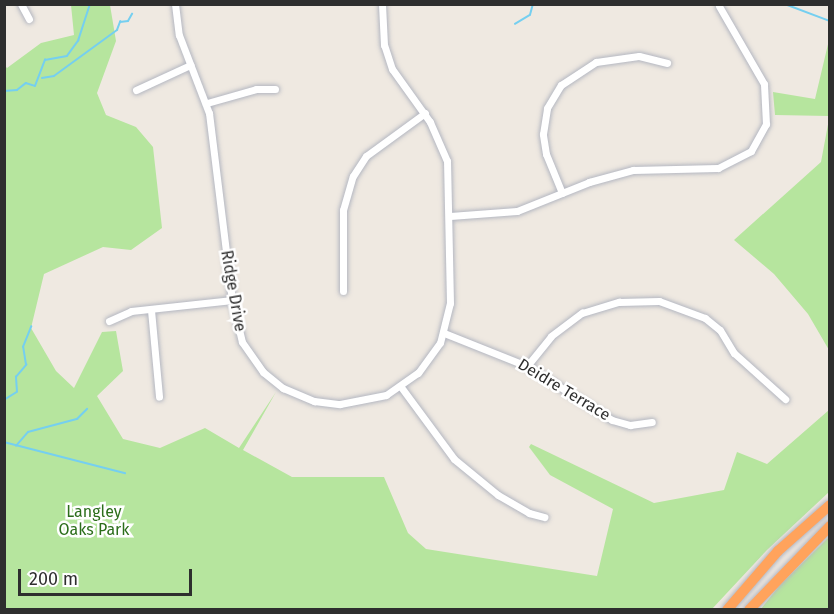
<!DOCTYPE html>
<html>
<head>
<meta charset="utf-8">
<style>
	body { margin:0 }
	#map { position:relative; width:834px; height:614px; overflow:hidden; background:#efe9e1; font-family:"Fira Sans",sans-serif }
	div>[style] { position:absolute }
	[style*='--x'] { left:calc(var(--x)*1px); top:calc(var(--y)*1px); width:calc(var(--w)*1px); rotate:calc(var(--a)*1deg) }
	.green>* { inset:0; background:#b6e59e }
	.stream>* { height:1.5px; margin:-0.75px; padding:0 0.75px; transform-origin:0.75px; border-radius:0.75px; background:#75cff0 }
	.roads { filter:drop-shadow(0 0 2px #b4b7c1) drop-shadow(0 0 2px #b4b7c1) }
	.minor>* { height:7px; margin:-3.5px; padding:0 3.5px; transform-origin:3.5px; border-radius:3.5px; background:#fff }
	.highway>* { height:10px; margin:-5px; padding:0 5px; transform-origin:5px; border-radius:5px; background:#ffa35c }
	span { translate:-50% -50%; white-space:nowrap; text-align:center; line-height:1.15; -webkit-text-stroke:5px #fff; paint-order:stroke }
	.street-label { font-size:16px; color:#2e2e2e }
	.park-label { font-size:16px; color:#2c6e1b }
	.frame { position:absolute; inset:0; border:6px solid #2e2e2e; pointer-events:none }
	.scale { position:absolute; left:18px; top:569px; width:174px; height:27px; box-sizing:border-box; border:3px solid #2e2e2e; border-top:0; padding-left:8px; font-size:18px; line-height:21px; white-space:nowrap; color:#2e2e2e; -webkit-text-stroke:4px #fff; paint-order:stroke }
</style>
</head>
<body>
<div id="map">
	<div class="green">
		<i style="clip-path:polygon(71px 5px,110px 5px,116px 41px,97px 93px,106px 115px,136px 127px,153px 147px,162px 228px,131px 250px,103px 247px,44px 274px,31px 328px,56px 371px,74px 388px,102px 332px,116px 331px,123px 371px,97px 396px,123px 439px,160px 448px,205px 428px,239px 448px,276px 392px,243px 450px,292px 477px,384px 477px,408px 533px,426px 549px,597px 576px,613px 509px,550px 475px,529px 447px,531px 444px,654px 503px,724px 490px,737px 452px,767px 464px,829px 410px,829px 492px,767px 550px,712px 609px,5px 609px,5px 66px,7px 68px,41px 43px,74px 35px)"></i>
		<i style="clip-path:polygon(829px 40px,829px 116px,775px 115px,773px 92px,815px 99px)"></i>
		<i style="clip-path:polygon(829px 119px,829px 350px,808px 314px,774px 274px,734px 240px,821px 162px)"></i>
		<i style="clip-path:polygon(829px 537px,829px 609px,760px 610px,780px 585px)"></i>
	</div>
	<div class="stream">
		<i style="--x:785;--y:4;--w:48;--a:20.7"></i>
		<i style="--x:515;--y:24;--w:17;--a:-31"></i>
		<i style="--x:530;--y:15;--w:11;--a:-75"></i>
		<i style="--x:42;--y:78;--w:12;--a:-9"></i>
		<i style="--x:54;--y:76;--w:78;--a:-36.1"></i>
		<i style="--x:117;--y:30;--w:9;--a:-69"></i>
		<i style="--x:120;--y:22;--w:8;--a:-7"></i>
		<i style="--x:128;--y:21;--w:8;--a:-60"></i>
		<i style="--x:4;--y:91;--w:13;--a:-4"></i>
		<i style="--x:17;--y:90;--w:11;--a:-38"></i>
		<i style="--x:26;--y:83;--w:9;--a:18"></i>
		<i style="--x:35;--y:86;--w:28;--a:-69"></i>
		<i style="--x:45;--y:60;--w:22;--a:-10"></i>
		<i style="--x:67;--y:56;--w:19;--a:-54"></i>
		<i style="--x:78;--y:41;--w:39;--a:-72"></i>
		<i style="--x:4;--y:400;--w:15;--a:-32"></i>
		<i style="--x:17;--y:392;--w:15;--a:-94"></i>
		<i style="--x:16;--y:377;--w:16;--a:-50"></i>
		<i style="--x:26;--y:365;--w:18;--a:-99"></i>
		<i style="--x:23;--y:347;--w:22;--a:-68"></i>
		<i style="--x:4;--y:442;--w:125;--a:14.4"></i>
		<i style="--x:16;--y:446;--w:18;--a:-49"></i>
		<i style="--x:28;--y:432;--w:51;--a:-14.9"></i>
		<i style="--x:77;--y:419;--w:14;--a:-45"></i>
	</div>
	<div class="roads">
		<div class="minor">
			<i style="--x:21;--y:4;--w:17;--a:62"></i>
			<i style="--x:175;--y:4;--w:31;--a:83"></i>
			<i style="--x:179;--y:35;--w:84;--a:69"></i>
			<i style="--x:209;--y:113;--w:188;--a:83"></i>
			<i style="--x:232;--y:300;--w:43;--a:76.6"></i>
			<i style="--x:242;--y:342;--w:37;--a:55"></i>
			<i style="--x:263;--y:372;--w:26;--a:39"></i>
			<i style="--x:283;--y:388;--w:34;--a:23"></i>
			<i style="--x:314;--y:401;--w:26;--a:7"></i>
			<i style="--x:340;--y:404;--w:47;--a:-11.1"></i>
			<i style="--x:386;--y:395;--w:39;--a:-35"></i>
			<i style="--x:418;--y:373;--w:37;--a:-54"></i>
			<i style="--x:440;--y:343;--w:41;--a:-76"></i>
			<i style="--x:450;--y:303;--w:142;--a:-91.2"></i>
			<i style="--x:447;--y:161;--w:43;--a:-113.6"></i>
			<i style="--x:430;--y:122;--w:65;--a:-125.6"></i>
			<i style="--x:392;--y:69;--w:25;--a:-108"></i>
			<i style="--x:384;--y:45;--w:41;--a:-92.8"></i>
			<i style="--x:136;--y:90;--w:60;--a:-24.8"></i>
			<i style="--x:207;--y:103;--w:51;--a:-15.9"></i>
			<i style="--x:256;--y:89;--w:19;--a:0"></i>
			<i style="--x:562;--y:193;--w:42;--a:-112.3"></i>
			<i style="--x:546;--y:154;--w:20;--a:-99"></i>
			<i style="--x:543;--y:134;--w:26;--a:-81"></i>
			<i style="--x:547;--y:108;--w:27;--a:-59"></i>
			<i style="--x:561;--y:85;--w:42;--a:-33.3"></i>
			<i style="--x:596;--y:62;--w:43;--a:-7.9"></i>
			<i style="--x:639;--y:56;--w:29;--a:14"></i>
			<i style="--x:450;--y:216;--w:67;--a:-4.3"></i>
			<i style="--x:517;--y:211;--w:78;--a:-21.9"></i>
			<i style="--x:589;--y:182;--w:46;--a:-15.3"></i>
			<i style="--x:633;--y:170;--w:85;--a:-1.3"></i>
			<i style="--x:718;--y:168;--w:37;--a:-27"></i>
			<i style="--x:751;--y:151;--w:31;--a:-61"></i>
			<i style="--x:766;--y:124;--w:40;--a:-92.9"></i>
			<i style="--x:764;--y:84;--w:90;--a:-120"></i>
			<i style="--x:343;--y:291;--w:81;--a:-90"></i>
			<i style="--x:343;--y:210;--w:35;--a:-74"></i>
			<i style="--x:353;--y:176;--w:24;--a:-57"></i>
			<i style="--x:366;--y:156;--w:73;--a:-36.1"></i>
			<i style="--x:151;--y:310;--w:87;--a:84.7"></i>
			<i style="--x:109;--y:321;--w:24;--a:-24"></i>
			<i style="--x:131;--y:311;--w:102;--a:-6.2"></i>
			<i style="--x:444;--y:333;--w:89;--a:21.7"></i>
			<i style="--x:527;--y:366;--w:101;--a:32.4"></i>
			<i style="--x:612;--y:420;--w:19;--a:16"></i>
			<i style="--x:630;--y:425;--w:22;--a:-8"></i>
			<i style="--x:527;--y:366;--w:38;--a:-51"></i>
			<i style="--x:551;--y:336;--w:39;--a:-37"></i>
			<i style="--x:582;--y:313;--w:39;--a:-17"></i>
			<i style="--x:619;--y:302;--w:40;--a:-1.4"></i>
			<i style="--x:659;--y:301;--w:49;--a:20.3"></i>
			<i style="--x:705;--y:318;--w:19;--a:39"></i>
			<i style="--x:720;--y:330;--w:27;--a:59"></i>
			<i style="--x:734;--y:353;--w:69;--a:42"></i>
			<i style="--x:401;--y:387;--w:89;--a:53.6"></i>
			<i style="--x:454;--y:459;--w:57;--a:39.3"></i>
			<i style="--x:498;--y:495;--w:36;--a:30"></i>
			<i style="--x:529;--y:513;--w:16;--a:15"></i>
		</div>
		<div class="highway">
			<i style="--x:727;--y:610;--w:78;--a:-49.2"></i>
			<i style="--x:778;--y:551;--w:69;--a:-41.5"></i>
			<i style="--x:749;--y:610;--w:117;--a:-46"></i>
		</div>
	</div>
	<div class="street-label">
		<span style="left:233px;top:291px;rotate:80deg">Ridge Drive</span>
		<span style="left:564px;top:390px;rotate:31deg">Deidre Terrace</span>
	</div>
	<div class="park-label">
		<span style="left:94px;top:521px">Langley<br>Oaks Park</span>
	</div>
	<div class="frame"></div>
	<div class="scale">200 m</div>
</div>
</body>
</html>
